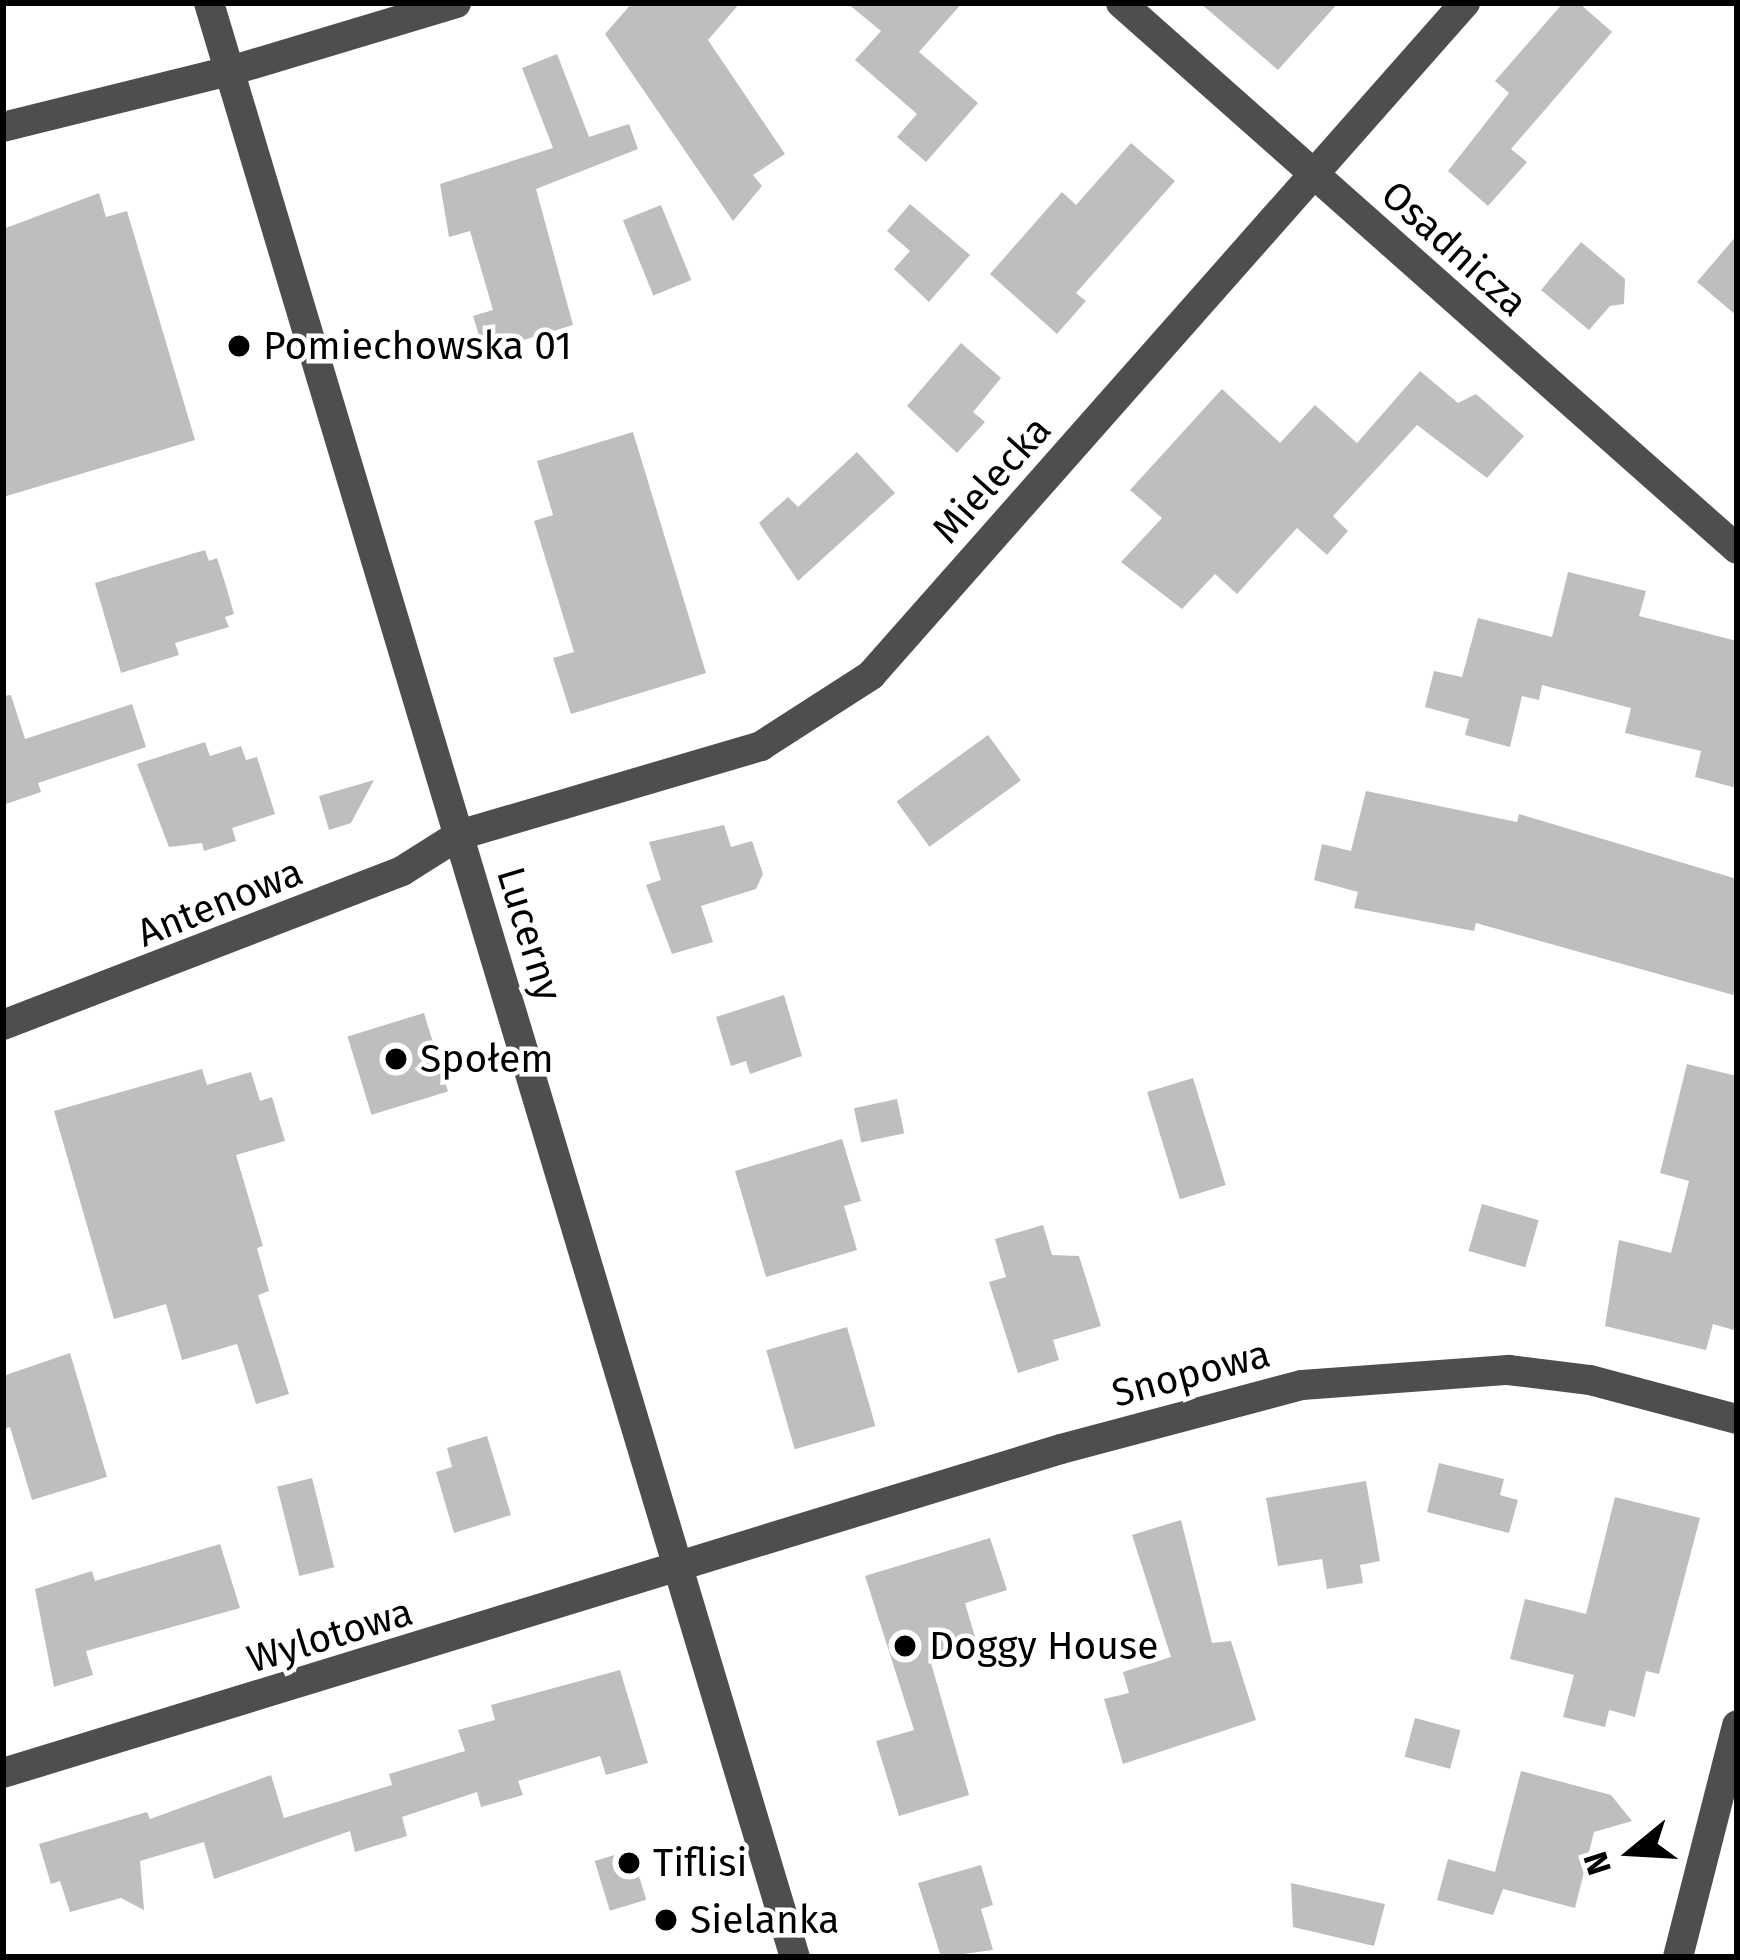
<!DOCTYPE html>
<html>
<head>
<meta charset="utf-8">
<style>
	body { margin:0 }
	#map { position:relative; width:1740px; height:1960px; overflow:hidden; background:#fff; font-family:"Fira Sans",sans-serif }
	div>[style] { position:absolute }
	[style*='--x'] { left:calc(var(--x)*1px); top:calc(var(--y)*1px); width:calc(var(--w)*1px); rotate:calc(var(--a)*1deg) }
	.building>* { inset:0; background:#bebebe; transform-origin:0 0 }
	.minor>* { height:30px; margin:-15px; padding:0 15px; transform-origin:15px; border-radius:15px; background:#4e4e4e }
	.dots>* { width:33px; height:33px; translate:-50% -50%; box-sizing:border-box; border:6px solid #fff; border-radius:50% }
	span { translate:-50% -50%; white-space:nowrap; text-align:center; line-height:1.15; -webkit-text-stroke:9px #fff; paint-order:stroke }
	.street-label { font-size:39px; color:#000 }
	.poi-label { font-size:39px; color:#000 }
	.left { translate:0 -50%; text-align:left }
	.frame { position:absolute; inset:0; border:6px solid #000; pointer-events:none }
	.north { position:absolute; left:1572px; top:1792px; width:120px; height:120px; -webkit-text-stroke:9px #fff; paint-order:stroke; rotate:252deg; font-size:33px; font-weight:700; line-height:48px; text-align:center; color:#000 }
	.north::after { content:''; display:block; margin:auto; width:42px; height:54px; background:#000; clip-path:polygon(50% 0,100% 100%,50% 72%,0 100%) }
</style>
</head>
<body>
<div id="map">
	<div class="building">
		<i style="clip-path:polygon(632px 3px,740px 3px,708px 40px,785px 154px,753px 175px,762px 186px,733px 221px,605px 34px)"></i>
		<i style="clip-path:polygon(847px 3px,962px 3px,919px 52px,978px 103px,926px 162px,897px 137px,917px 114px,855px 60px,881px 31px)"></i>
		<i style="clip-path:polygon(1200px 3px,1338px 3px,1278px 70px)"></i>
		<i style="clip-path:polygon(1563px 3px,1579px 3px,1612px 32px,1511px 149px,1527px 162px,1488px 206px,1448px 171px,1509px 93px,1495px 81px)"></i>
		<i style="clip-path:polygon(557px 54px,589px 137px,629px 124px,638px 149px,536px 189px,573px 325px,484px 352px,473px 316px,493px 310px,470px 231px,449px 237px,440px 184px,553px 148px,522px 68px)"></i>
		<i style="clip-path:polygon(1131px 143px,1175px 181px,1076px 293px,1086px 301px,1057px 334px,990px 274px,1062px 192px,1076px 205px)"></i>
		<i style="clip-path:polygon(99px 193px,106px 217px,127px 211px,195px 440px,3px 497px,3px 229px)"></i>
		<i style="clip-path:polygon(910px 204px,970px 255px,929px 302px,894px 269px,910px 251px,887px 231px)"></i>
		<i style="left:661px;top:205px;width:81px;height:41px;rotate:68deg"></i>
		<i style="clip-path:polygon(1737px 235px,1737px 316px,1697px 282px)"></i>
		<i style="clip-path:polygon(1581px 242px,1625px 279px,1624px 304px,1610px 306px,1589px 330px,1541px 290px)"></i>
		<i style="clip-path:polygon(961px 343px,1001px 378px,973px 412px,985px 422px,957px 453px,907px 406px)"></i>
		<i style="clip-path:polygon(1420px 371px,1458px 403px,1476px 394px,1524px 436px,1487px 478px,1417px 425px,1333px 516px,1348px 531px,1327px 555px,1297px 528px,1237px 594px,1215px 574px,1182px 609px,1121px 562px,1162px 518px,1130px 490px,1222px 389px,1280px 443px,1315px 405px,1357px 443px)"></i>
		<i style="clip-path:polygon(633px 432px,706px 673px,571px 714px,553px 658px,574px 652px,534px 521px,553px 515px,537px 461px)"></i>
		<i style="clip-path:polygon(857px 452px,895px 493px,798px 581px,759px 523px,788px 497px,798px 507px)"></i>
		<i style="clip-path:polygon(205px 550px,209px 561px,217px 558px,226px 586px,234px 614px,225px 617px,229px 627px,175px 643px,179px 655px,121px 673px,95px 583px)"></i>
		<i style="clip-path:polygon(1568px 572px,1646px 591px,1639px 616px,1737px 641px,1737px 788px,1695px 777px,1701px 751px,1625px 733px,1631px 708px,1542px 685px,1539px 700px,1522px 696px,1510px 747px,1465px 735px,1469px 719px,1425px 707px,1434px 671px,1462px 677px,1478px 618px,1552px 637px)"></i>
		<i style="clip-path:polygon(11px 695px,25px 739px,132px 704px,146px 747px,38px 783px,41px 792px,3px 805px,3px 696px)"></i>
		<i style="left:988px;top:735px;width:56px;height:113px;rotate:54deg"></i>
		<i style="clip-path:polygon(205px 742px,210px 756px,241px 746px,246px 760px,257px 757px,275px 814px,232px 828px,236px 841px,204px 851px,202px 843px,169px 847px,137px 764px)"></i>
		<i style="clip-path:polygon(374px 780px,351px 823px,329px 830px,319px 796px)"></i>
		<i style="clip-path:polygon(1366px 791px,1517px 822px,1519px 814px,1737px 879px,1737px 996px,1476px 923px,1474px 931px,1354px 908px,1358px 892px,1314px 880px,1322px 844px,1351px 851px)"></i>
		<i style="clip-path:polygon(724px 825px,731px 847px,752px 841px,763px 874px,756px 889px,701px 906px,713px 942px,672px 954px,646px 885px,661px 880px,649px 842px)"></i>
		<i style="clip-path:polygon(784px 995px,802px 1056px,750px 1074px,746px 1061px,731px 1066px,716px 1017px)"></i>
		<i style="left:424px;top:1013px;width:82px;height:80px;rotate:73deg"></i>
		<i style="clip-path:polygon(1687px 1064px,1737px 1076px,1737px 1331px,1713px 1324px,1706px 1350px,1605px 1326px,1619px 1240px,1671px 1253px,1689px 1181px,1660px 1173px)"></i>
		<i style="clip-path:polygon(202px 1069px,207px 1085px,251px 1072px,260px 1101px,272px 1097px,285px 1141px,236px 1155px,263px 1246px,257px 1248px,269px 1291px,258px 1295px,289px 1394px,256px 1404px,237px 1344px,182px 1360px,166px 1304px,114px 1319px,54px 1111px)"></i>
		<i style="left:1193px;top:1078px;width:112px;height:48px;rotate:73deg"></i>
		<i style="left:897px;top:1099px;width:35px;height:44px;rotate:78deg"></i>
		<i style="clip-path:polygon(842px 1139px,861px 1201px,844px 1206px,857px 1250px,766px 1277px,735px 1171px)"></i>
		<i style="left:1482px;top:1204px;width:59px;height:49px;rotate:16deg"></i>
		<i style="clip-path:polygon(1043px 1225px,1052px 1255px,1079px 1256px,1101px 1326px,1053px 1340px,1059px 1360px,1018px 1373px,989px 1282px,1006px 1277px,995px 1239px)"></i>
		<i style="left:847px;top:1327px;width:103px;height:84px;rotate:74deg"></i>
		<i style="clip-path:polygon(70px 1353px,107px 1477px,32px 1500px,10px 1427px,3px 1429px,3px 1376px)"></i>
		<i style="clip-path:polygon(487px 1436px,511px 1515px,454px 1533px,436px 1472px,452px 1467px,447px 1448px)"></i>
		<i style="clip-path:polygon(1439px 1463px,1504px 1479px,1500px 1495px,1518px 1500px,1509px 1533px,1427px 1512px)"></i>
		<i style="left:312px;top:1478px;width:92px;height:36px;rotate:76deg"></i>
		<i style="clip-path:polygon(1366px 1481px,1380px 1561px,1360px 1565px,1363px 1583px,1327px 1589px,1322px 1559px,1278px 1566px,1266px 1498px)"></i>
		<i style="clip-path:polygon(1615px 1497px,1700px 1518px,1659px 1674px,1646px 1671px,1635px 1717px,1609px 1710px,1605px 1727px,1563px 1717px,1574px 1675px,1510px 1659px,1525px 1599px,1586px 1614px)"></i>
		<i style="clip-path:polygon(1181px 1520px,1212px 1643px,1231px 1641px,1256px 1720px,1123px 1764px,1104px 1699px,1129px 1693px,1123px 1672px,1171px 1657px,1132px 1535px)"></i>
		<i style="clip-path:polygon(990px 1538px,1007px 1590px,965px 1603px,975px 1637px,960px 1642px,963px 1653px,931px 1663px,969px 1795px,899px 1816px,876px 1741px,914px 1730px,865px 1576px)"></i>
		<i style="clip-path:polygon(220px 1544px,240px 1608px,86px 1651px,93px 1675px,54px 1687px,35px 1589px,92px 1571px,95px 1581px)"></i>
		<i style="clip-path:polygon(620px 1670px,648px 1763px,606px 1775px,600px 1756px,518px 1781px,523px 1795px,481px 1807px,477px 1792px,402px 1817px,407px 1836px,355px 1852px,350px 1831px,214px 1879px,204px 1842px,140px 1861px,144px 1910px,121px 1898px,70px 1912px,60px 1881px,51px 1884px,39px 1844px,147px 1812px,150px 1819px,271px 1775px,284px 1818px,392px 1785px,389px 1774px,465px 1751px,458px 1730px,495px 1720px,491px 1705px)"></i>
		<i style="left:1415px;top:1718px;width:47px;height:40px;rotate:15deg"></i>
		<i style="clip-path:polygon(1521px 1771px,1611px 1795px,1632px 1821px,1594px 1832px,1575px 1908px,1503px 1889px,1493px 1915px,1437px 1900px,1448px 1859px,1495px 1872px)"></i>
		<i style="left:631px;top:1850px;width:52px;height:38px;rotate:73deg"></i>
		<i style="clip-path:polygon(981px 1865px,993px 1905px,981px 1909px,993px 1950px,941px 1957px,918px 1883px)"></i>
		<i style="clip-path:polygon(1291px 1883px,1385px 1904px,1374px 1946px,1293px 1927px)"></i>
	</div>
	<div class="minor">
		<i style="--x:209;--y:3;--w:2040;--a:73.31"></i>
		<i style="--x:1121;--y:3;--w:823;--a:41.55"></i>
		<i style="--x:3;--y:127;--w:234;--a:-13.9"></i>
		<i style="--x:230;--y:71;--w:236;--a:-16.7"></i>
		<i style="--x:3;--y:1025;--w:428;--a:-21.1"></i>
		<i style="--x:402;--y:871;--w:67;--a:-32.3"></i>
		<i style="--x:459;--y:835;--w:315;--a:-16.4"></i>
		<i style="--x:761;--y:746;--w:131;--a:-32.8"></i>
		<i style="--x:871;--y:675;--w:897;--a:-48.53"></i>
		<i style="--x:3;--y:1773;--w:1106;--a:-17.03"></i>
		<i style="--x:1061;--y:1449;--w:249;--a:-14.9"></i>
		<i style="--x:1302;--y:1385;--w:207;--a:-4.2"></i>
		<i style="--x:1508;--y:1370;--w:83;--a:7"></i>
		<i style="--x:1590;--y:1380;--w:152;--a:14.9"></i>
		<i style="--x:1678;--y:1957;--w:239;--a:-75.7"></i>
	</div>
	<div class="dots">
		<i style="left:239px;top:346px;background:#000"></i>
		<i style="left:396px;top:1059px;background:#000"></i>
		<i style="left:905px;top:1646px;background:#000"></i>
		<i style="left:629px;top:1863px;background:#000"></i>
		<i style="left:666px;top:1920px;background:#000"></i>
	</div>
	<div class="street-label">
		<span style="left:1454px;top:249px;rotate:42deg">Osadnicza</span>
		<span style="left:992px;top:480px;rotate:-48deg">Mielecka</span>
		<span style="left:220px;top:903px;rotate:-22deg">Antenowa</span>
		<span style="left:529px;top:934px;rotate:73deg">Lucerny</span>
		<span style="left:1191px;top:1374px;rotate:-15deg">Snopowa</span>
		<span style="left:330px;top:1636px;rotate:-17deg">Wylotowa</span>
	</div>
	<div class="poi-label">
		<span class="left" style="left:263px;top:346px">Pomiechowska 01</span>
		<span class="left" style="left:420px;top:1059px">Społem</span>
		<span class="left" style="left:929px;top:1646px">Doggy House</span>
		<span class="left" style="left:653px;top:1863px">Tiflisi</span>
		<span class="left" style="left:690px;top:1920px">Sielanka</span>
	</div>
	<div class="frame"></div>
	<div class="north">N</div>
</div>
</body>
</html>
